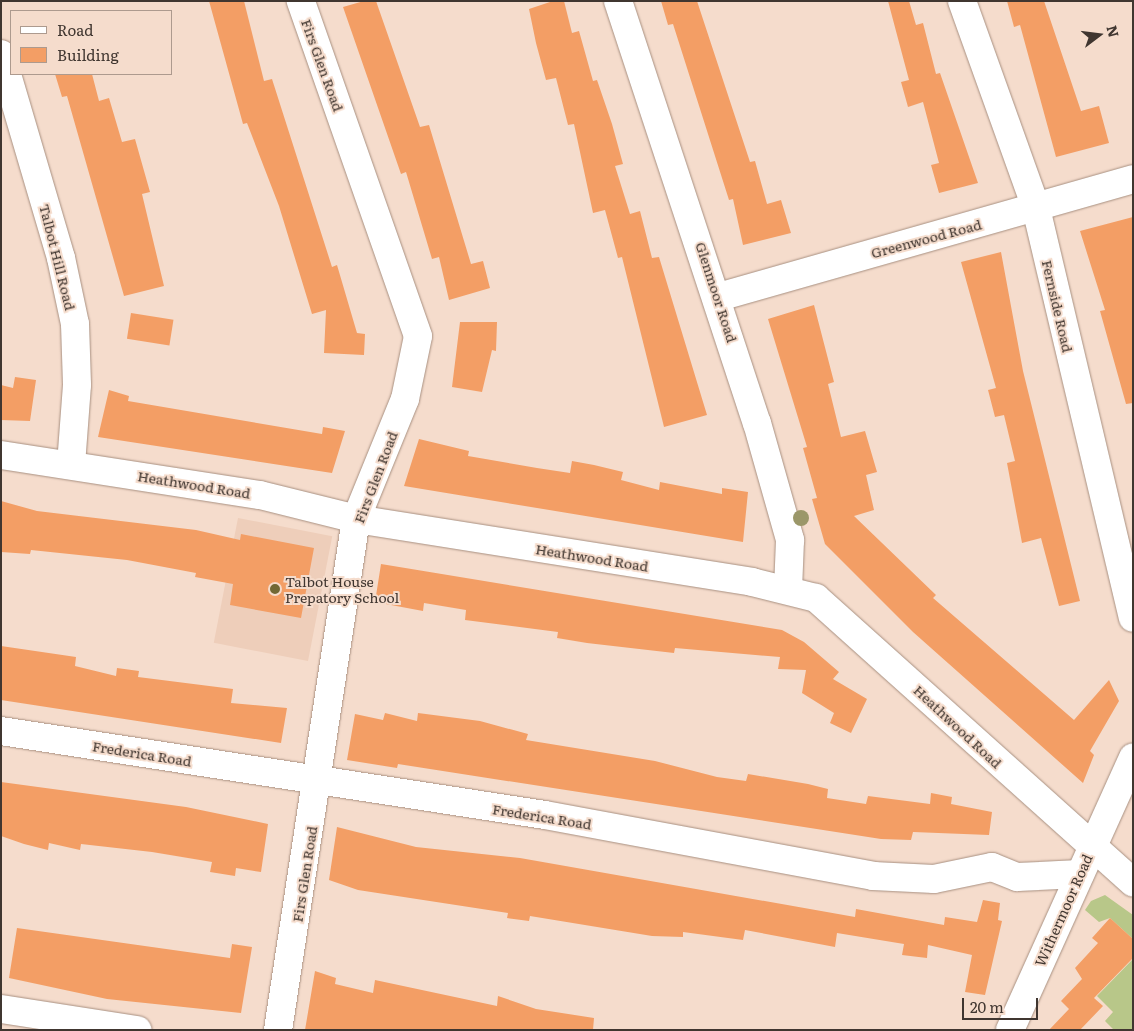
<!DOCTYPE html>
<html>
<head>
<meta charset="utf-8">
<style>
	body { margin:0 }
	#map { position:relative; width:1134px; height:1031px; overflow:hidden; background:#f5dccc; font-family:Literata,serif }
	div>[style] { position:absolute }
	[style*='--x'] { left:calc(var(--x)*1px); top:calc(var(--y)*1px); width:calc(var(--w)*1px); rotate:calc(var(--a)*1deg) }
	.built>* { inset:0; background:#eeceba; transform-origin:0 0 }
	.green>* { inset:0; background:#b8c789 }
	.building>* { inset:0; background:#f39e65; transform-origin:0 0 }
	.roads { filter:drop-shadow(0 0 1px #a89081) drop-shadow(0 0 1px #a89081) }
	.minor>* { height:28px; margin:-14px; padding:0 14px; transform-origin:14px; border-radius:14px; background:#fff }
	.tertiary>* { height:28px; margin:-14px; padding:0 14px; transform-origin:14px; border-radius:14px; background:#fff }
	.trees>* { width:16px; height:16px; margin:-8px; border-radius:50%; background:#9b9769 }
	.dots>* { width:14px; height:14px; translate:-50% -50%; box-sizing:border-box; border:2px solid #f5dccc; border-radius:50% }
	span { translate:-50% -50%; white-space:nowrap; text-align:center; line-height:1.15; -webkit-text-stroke:4px #f5dccc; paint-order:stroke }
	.street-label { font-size:14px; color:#403630 }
	.poi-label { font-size:14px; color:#403630 }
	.left { translate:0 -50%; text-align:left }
	.frame { position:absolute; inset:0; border:2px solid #403630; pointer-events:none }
	.legend { position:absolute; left:10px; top:10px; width:162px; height:65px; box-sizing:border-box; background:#f5dccc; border:1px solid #ad9a8e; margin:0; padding:6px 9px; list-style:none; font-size:15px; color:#403630 }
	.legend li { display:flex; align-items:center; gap:10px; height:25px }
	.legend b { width:25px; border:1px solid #ad9a8e }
	.north { position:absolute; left:1074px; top:10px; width:50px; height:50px; -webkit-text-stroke:4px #f5dccc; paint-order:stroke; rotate:75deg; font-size:14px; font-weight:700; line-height:20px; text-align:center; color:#403630 }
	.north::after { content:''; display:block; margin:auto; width:18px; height:22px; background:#403630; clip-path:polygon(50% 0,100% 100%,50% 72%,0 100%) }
	.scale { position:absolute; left:962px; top:998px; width:76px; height:22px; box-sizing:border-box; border:2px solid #403630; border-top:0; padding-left:6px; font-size:15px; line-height:18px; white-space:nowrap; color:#403630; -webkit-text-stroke:4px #f5dccc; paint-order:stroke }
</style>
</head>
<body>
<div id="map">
	<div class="built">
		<i style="left:238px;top:518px;width:96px;height:127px;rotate:11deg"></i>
	</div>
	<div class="green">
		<i style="clip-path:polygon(1105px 895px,1133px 915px,1133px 939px,1110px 918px,1099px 922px,1085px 910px,1091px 901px)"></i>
		<i style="clip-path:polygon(1133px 959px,1133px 1030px,1114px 1030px,1105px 1021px,1113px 1012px,1097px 996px)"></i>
	</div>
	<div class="building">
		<i style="clip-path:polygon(209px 1px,244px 1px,264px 81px,272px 79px,332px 267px,337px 265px,357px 333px,365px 334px,364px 355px,324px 353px,326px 310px,312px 314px,279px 206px,247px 123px,243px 124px)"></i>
		<i style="clip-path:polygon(364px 1px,376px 1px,420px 127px,429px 125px,471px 264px,483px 261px,490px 288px,449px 300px,439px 257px,432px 259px,406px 172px,401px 174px,343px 7px)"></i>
		<i style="clip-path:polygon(553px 1px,564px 1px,572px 33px,579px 31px,593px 81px,597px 80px,612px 124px,623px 164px,615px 166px,630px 214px,640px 211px,652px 258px,659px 257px,707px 415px,664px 427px,622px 257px,618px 258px,605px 210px,593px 213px,574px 124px,568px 125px,556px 78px,546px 80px,536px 43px,529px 9px)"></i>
		<i style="clip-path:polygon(661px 1px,697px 1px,750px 162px,755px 161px,767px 204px,781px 200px,791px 233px,743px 245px,733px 199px,729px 200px,673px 24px,668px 25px)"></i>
		<i style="clip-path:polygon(888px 1px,909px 1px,916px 25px,923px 23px,936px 74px,940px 73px,978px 183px,939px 193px,931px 165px,939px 163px,923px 102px,908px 107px,901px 82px,909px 80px)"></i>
		<i style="clip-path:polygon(1007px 1px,1044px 1px,1081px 111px,1099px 106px,1109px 143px,1056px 157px,1020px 25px,1014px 27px)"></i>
		<i style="clip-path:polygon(55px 74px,92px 74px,99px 101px,109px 98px,122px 142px,135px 139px,150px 192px,142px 194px,164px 286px,124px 296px,67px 96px,62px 97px)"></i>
		<i style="clip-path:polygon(1133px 217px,1133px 403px,1126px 404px,1100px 311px,1105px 310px,1080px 231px)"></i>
		<i style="clip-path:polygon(1001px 252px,1023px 371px,1080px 601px,1059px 606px,1041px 538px,1022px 543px,1007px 463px,1015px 461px,1004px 415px,995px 417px,988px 390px,996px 388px,961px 262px)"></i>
		<i style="clip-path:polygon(814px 305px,834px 382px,828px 384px,841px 437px,865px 431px,877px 472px,866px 475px,874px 510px,854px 516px,936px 595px,933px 598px,1074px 720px,1109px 680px,1119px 701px,1090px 751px,1094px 755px,1083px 783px,913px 632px,825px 544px,812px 499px,817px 498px,803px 448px,807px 447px,768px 319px)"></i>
		<i style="left:131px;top:313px;width:43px;height:26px;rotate:9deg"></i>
		<i style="clip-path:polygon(460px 322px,497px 322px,496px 351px,492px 350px,482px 392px,452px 387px)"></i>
		<i style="clip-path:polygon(15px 377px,36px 380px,30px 421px,1px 420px,1px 385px,13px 388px)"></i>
		<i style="clip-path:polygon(109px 390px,129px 396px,128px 401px,322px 434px,323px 427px,345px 431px,332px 473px,98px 437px)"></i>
		<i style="clip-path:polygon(419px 439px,469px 451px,468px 456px,537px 468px,570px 473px,572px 461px,594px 465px,623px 472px,621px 480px,659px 490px,660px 482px,722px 494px,722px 488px,748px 492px,743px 542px,404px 486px)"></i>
		<i style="clip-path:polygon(1px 501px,37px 511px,196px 530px,240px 540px,241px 534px,314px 548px,301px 618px,230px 605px,233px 584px,195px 577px,196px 573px,127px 560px,31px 550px,30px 554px,1px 552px)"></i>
		<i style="clip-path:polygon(381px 564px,782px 630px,804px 642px,839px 672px,833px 679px,867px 699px,851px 733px,830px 723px,834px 713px,802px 693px,806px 670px,778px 669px,780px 657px,675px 648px,674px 653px,587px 643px,557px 638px,558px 632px,465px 620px,466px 610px,424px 603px,423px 611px,375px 602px)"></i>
		<i style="clip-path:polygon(1px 646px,76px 657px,75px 666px,116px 676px,117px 668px,139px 671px,138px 677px,233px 689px,231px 703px,287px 708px,281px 743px,1px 700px)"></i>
		<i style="clip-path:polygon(385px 713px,417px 721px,418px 713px,480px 721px,528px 734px,526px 740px,655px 761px,717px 777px,746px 781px,748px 774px,808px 784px,828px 789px,827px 798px,866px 804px,868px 796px,930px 804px,931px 793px,952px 797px,951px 804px,992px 812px,989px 835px,913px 832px,911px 840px,881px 839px,398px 764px,397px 768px,347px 760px,355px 714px,383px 720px)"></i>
		<i style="clip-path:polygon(1px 782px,186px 807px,268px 824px,261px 872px,236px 868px,235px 876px,210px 872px,212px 862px,152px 852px,81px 844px,80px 850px,49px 843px,48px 850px,24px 844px,1px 836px)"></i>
		<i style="clip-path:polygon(337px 827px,416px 847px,520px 858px,855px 917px,856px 909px,944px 925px,945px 917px,977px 922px,983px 900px,1000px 903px,998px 920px,1002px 921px,985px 995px,965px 992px,972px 955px,928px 945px,927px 958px,902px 955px,904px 944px,837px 933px,835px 947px,745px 930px,743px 940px,683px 932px,683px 937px,652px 936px,530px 916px,529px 921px,507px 918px,508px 913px,358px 890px,329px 880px)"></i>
		<i style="clip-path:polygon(1110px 918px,1133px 939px,1133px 958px,1094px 998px,1103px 1006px,1080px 1030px,1049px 1030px,1069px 1009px,1061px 1001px,1082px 979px,1075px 968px,1098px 943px,1092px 938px)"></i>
		<i style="clip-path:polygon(17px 928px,230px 958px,232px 944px,252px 947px,241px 1013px,107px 999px,9px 978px)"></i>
		<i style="clip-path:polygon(315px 971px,336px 978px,335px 984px,373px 993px,375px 980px,497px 1006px,498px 996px,536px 1009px,594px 1018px,593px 1030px,305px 1030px)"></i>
	</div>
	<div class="roads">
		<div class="minor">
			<i style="--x:618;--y:1;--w:444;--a:71.8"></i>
			<i style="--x:757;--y:423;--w:122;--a:74.2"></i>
			<i style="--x:790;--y:540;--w:49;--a:92.3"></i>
			<i style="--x:962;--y:1;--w:220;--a:70.3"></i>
			<i style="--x:1036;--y:208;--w:421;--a:76.7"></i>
			<i style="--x:1;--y:54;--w:213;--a:73.6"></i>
			<i style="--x:61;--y:258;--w:67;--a:78"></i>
			<i style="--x:75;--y:324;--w:61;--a:88.1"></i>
			<i style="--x:77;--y:385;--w:80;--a:94.3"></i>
			<i style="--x:719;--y:297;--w:430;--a:-15.9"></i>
			<i style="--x:1;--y:455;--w:262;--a:8.8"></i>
			<i style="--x:260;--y:495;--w:99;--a:14"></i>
			<i style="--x:356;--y:519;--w:401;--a:9"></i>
			<i style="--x:752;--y:582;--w:66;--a:14"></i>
			<i style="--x:816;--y:598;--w:426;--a:41.9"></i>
			<i style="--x:1;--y:731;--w:550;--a:8.78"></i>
			<i style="--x:545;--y:815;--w:334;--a:10.5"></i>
			<i style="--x:873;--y:876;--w:61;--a:2.8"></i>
			<i style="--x:934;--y:879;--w:59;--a:-11.7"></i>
			<i style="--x:992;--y:867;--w:27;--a:22"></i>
			<i style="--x:1017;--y:877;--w:63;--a:-2.7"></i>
			<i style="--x:1;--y:1009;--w:138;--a:8.8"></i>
			<i style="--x:278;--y:1030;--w:517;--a:-81.32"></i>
			<i style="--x:356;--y:519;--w:130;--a:-67.8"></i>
			<i style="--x:405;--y:399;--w:64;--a:-78.3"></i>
			<i style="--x:418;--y:336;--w:355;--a:-109.3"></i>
		</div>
		<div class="tertiary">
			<i style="--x:1010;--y:1030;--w:299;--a:-65.7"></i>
		</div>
	</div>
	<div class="trees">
		<i style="left:801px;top:518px"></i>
	</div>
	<div class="dots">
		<i style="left:275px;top:589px;background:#716835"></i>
	</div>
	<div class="street-label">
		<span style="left:323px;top:65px;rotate:70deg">Firs Glen Road</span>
		<span style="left:926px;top:238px;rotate:-15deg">Greenwood Road</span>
		<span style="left:58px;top:257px;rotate:76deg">Talbot Hill Road</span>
		<span style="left:717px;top:292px;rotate:72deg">Glenmoor Road</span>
		<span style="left:1058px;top:306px;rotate:77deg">Fernside Road</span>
		<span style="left:375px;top:477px;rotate:-69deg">Firs Glen Road</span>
		<span style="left:194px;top:484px;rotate:9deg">Heathwood Road</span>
		<span style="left:592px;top:557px;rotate:9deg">Heathwood Road</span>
		<span style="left:958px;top:726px;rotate:43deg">Heathwood Road</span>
		<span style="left:142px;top:753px;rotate:9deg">Frederica Road</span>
		<span style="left:542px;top:816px;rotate:9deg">Frederica Road</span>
		<span style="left:304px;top:874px;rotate:-81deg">Firs Glen Road</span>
		<span style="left:1063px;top:910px;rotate:-66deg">Withermoor Road</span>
	</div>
	<div class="poi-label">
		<span class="left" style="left:285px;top:589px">Talbot House<br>Prepatory School</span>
	</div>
	<div class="frame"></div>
	<ul class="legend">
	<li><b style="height:6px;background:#fff"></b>Road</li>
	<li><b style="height:14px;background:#f39e65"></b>Building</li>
	</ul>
	<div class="north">N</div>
	<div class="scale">20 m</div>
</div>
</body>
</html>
